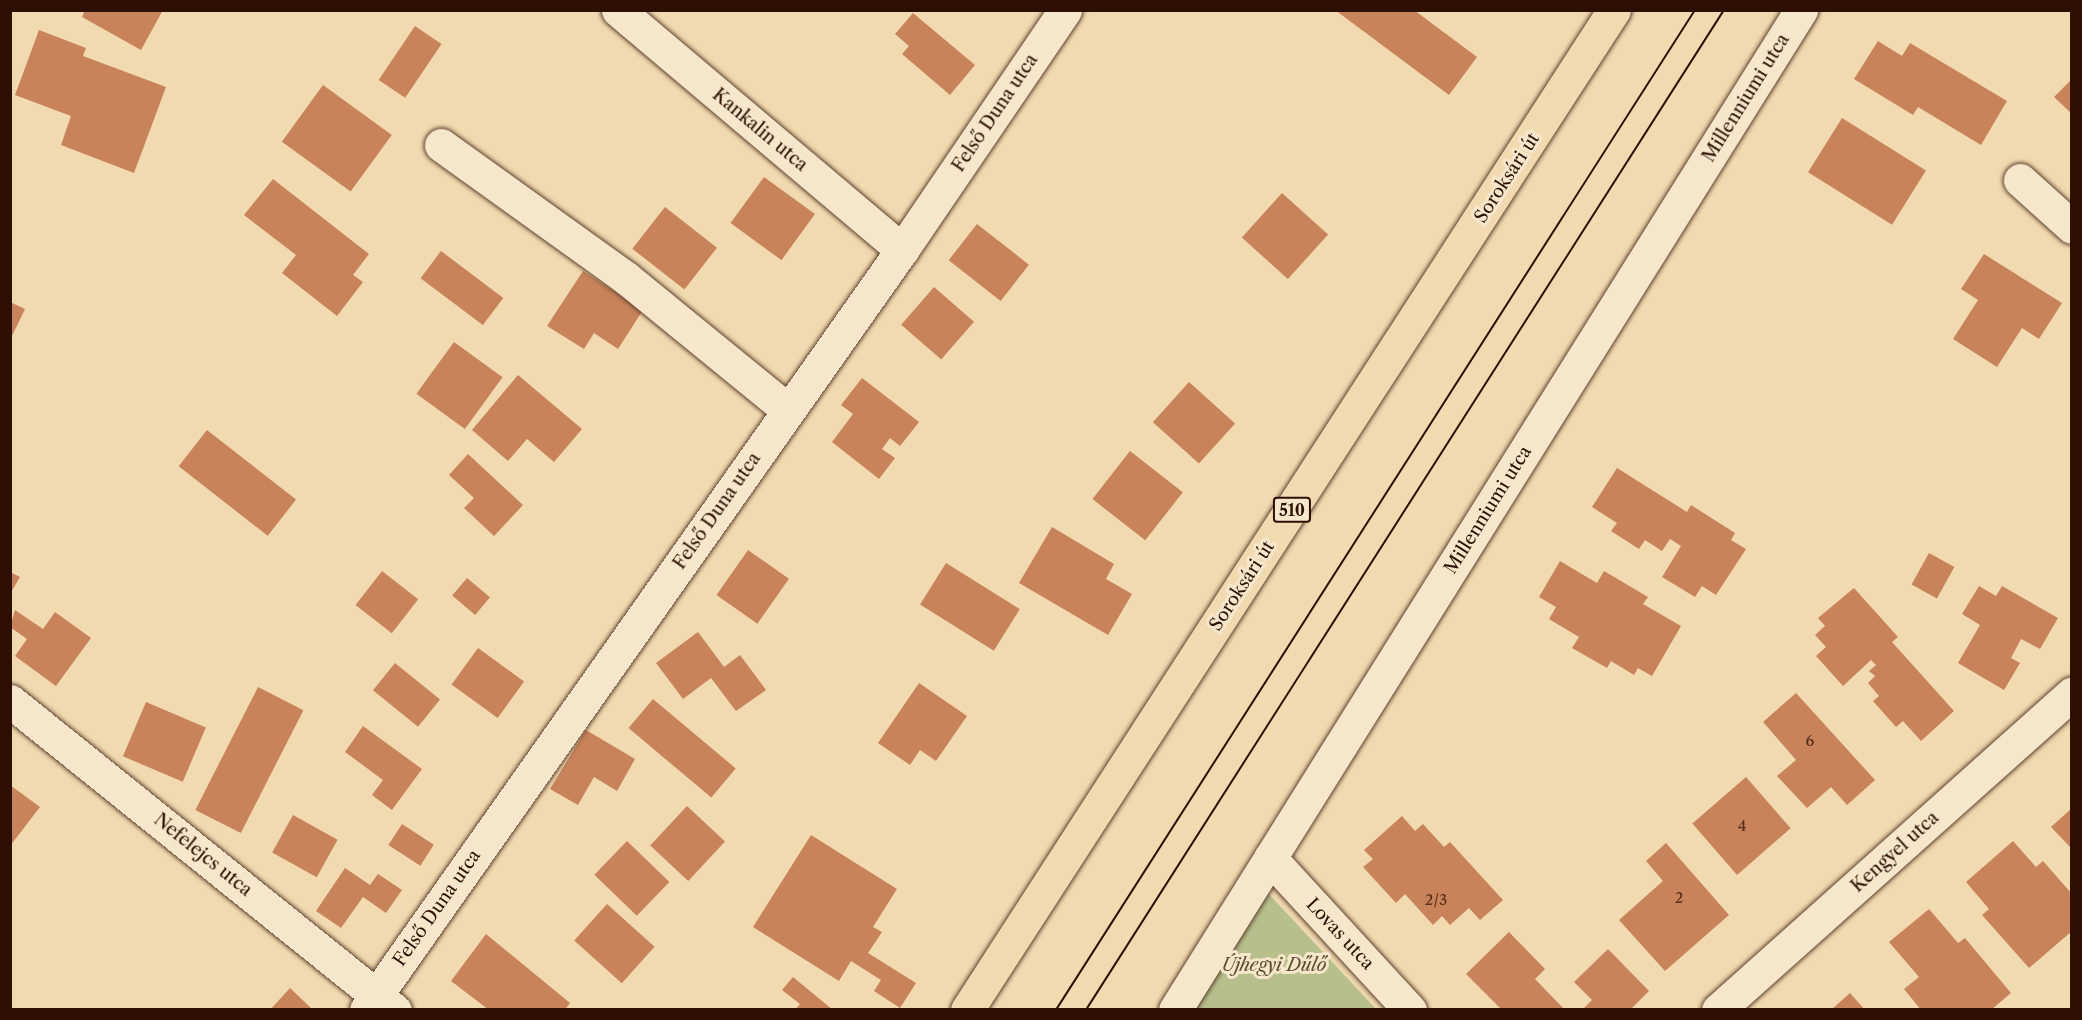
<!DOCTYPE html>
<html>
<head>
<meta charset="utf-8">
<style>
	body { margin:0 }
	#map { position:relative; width:2082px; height:1020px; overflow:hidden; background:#f1dab0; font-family:"Libre Caslon Text",serif }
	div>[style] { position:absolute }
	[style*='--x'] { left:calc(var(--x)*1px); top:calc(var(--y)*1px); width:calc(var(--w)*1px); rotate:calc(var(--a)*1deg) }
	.green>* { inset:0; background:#b7c08d }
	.building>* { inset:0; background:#c9835a; transform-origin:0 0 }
	.roads { filter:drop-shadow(0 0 2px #5e422e) drop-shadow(0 0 2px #5e422e) }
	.minor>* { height:33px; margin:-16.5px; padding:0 16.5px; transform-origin:16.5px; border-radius:16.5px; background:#f6e7cc }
	.major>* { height:33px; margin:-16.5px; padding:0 16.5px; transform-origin:16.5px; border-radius:16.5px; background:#f1dab0 }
	.tram>* { height:1.5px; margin:-0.75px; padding:0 0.75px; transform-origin:0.75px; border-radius:0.75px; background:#2d1002 }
	span { translate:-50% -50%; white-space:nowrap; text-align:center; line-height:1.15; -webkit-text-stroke:6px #f6e7cc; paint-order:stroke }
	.number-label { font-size:15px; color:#542d18 }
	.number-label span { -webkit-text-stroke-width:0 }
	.shield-label span { padding:2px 4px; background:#f6e7cc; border:2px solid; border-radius:4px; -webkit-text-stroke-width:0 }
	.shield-label { font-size:16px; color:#2d1002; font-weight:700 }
	.street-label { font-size:18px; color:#2d1002 }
	.park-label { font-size:18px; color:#5d4e33; font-style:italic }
	.frame { position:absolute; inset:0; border:12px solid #2d1002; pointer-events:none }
</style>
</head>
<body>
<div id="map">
	<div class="green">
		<i style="clip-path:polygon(1266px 891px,1376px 1009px,1194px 1010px)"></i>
	</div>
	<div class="building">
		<i style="clip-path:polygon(85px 10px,163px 10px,141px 50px,82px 17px)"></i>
		<i style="clip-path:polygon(1335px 10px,1414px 10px,1477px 57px,1449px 95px)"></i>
		<i style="clip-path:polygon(913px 13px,975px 65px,950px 95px,902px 54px,909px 46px,895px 34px)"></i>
		<i style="left:415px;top:26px;width:32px;height:65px;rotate:34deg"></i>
		<i style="clip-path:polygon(39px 30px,86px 48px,83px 56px,166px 87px,134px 173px,61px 145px,71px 116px,15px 95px)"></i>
		<i style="clip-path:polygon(1878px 41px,1902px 56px,1910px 43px,2007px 101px,1981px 145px,1918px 107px,1913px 115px,1854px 79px)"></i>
		<i style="clip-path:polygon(2072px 79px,2072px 114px,2054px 97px)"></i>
		<i style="left:323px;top:85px;width:85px;height:70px;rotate:36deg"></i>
		<i style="left:1842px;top:118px;width:99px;height:64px;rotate:32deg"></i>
		<i style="left:764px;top:177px;width:63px;height:57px;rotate:36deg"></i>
		<i style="clip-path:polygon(273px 179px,369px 254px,353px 275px,363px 282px,337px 316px,282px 273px,296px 255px,244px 215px)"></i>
		<i style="left:1282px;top:193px;width:62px;height:60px;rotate:42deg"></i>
		<i style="left:665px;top:207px;width:66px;height:53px;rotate:38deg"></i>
		<i style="left:977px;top:224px;width:66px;height:46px;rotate:38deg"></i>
		<i style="left:441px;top:251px;width:78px;height:34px;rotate:37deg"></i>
		<i style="clip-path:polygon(1984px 254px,2062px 303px,2039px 339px,2022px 328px,1997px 367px,1953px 339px,1978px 300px,1961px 289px)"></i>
		<i style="clip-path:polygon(583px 271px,643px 310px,618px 349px,594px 333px,584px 349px,547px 326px)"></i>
		<i style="left:934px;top:287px;width:53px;height:50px;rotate:41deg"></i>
		<i style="clip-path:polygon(10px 302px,25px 309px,10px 340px)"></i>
		<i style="left:454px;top:342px;width:60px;height:64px;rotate:36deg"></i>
		<i style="clip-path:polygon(518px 375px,582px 429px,554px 462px,527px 439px,508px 461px,472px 430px)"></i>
		<i style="clip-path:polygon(862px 378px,919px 422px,900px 446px,890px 438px,882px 449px,895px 458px,879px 479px,832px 442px,853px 414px,841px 405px)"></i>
		<i style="left:1189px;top:382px;width:62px;height:54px;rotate:42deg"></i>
		<i style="left:207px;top:430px;width:113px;height:46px;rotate:38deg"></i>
		<i style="left:1130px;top:451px;width:67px;height:61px;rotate:38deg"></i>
		<i style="clip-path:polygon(468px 454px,523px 505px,494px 536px,464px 508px,474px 498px,449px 475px)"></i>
		<i style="clip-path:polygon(1617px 468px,1687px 512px,1691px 505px,1735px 533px,1731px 540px,1746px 549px,1716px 595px,1702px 586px,1695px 597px,1662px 577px,1681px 546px,1670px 539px,1662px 551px,1645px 540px,1639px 549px,1611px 531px,1617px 523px,1592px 507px)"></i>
		<i style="clip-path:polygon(1052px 527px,1114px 564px,1106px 579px,1132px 594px,1108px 635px,1019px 583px)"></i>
		<i style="left:748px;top:550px;width:50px;height:55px;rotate:35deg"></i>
		<i style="left:1929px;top:553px;width:29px;height:36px;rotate:29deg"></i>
		<i style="clip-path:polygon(1560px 561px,1597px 583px,1604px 571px,1648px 597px,1643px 604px,1681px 626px,1652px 676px,1638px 668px,1634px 675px,1611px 661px,1607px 668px,1572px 648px,1579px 637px,1549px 619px,1556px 607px,1539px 597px)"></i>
		<i style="left:946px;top:563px;width:87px;height:49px;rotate:32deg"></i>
		<i style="left:382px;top:571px;width:46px;height:43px;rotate:38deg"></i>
		<i style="clip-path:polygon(10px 572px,20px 577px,10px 594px)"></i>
		<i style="left:467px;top:578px;width:30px;height:23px;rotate:40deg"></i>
		<i style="clip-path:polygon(1979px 586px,1996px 596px,2002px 586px,2058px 618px,2040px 649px,2021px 639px,2011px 658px,2020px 663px,2004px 690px,1958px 663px,1980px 625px,1962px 614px)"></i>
		<i style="clip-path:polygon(1854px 588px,1898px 637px,1892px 642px,1954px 711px,1921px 741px,1903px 721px,1896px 727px,1873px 701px,1879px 696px,1868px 683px,1875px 676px,1869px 671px,1876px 665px,1871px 660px,1843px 686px,1816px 656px,1826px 647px,1815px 635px,1825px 626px,1818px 618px)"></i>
		<i style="clip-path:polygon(15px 610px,43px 629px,55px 612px,91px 638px,56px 686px,15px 656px,27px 639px,10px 627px)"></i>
		<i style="clip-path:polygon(698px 632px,724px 667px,740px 655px,766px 690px,736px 711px,711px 678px,683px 699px,656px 663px)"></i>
		<i style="left:478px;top:648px;width:57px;height:45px;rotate:36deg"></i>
		<i style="left:395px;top:663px;width:58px;height:35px;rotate:39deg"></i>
		<i style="clip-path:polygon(919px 683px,967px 716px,936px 761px,920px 750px,910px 765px,878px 743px)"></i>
		<i style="left:258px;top:687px;width:51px;height:138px;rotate:27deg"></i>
		<i style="clip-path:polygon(1796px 693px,1875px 780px,1847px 805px,1831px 787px,1807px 808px,1777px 776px,1796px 760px,1763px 722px)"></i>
		<i style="left:653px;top:699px;width:108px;height:38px;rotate:40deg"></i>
		<i style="left:146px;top:702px;width:65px;height:59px;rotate:23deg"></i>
		<i style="clip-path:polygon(363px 726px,422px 769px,392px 810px,372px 795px,383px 780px,345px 752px)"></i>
		<i style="clip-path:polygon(586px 730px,635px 759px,617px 791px,594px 777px,578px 805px,550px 789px)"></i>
		<i style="left:1746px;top:777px;width:68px;height:71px;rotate:49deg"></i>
		<i style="clip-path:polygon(10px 785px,40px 807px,10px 846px)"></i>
		<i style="left:687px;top:806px;width:52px;height:54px;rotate:43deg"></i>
		<i style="clip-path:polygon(2072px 808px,2072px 849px,2051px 827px)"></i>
		<i style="left:293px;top:815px;width:51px;height:43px;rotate:29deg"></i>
		<i style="clip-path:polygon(1402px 816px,1415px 831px,1423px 824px,1444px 847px,1450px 842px,1503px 900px,1480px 920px,1469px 908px,1450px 925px,1442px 916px,1433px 925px,1405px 894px,1396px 903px,1363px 867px,1373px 859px,1364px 850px)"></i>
		<i style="left:402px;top:824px;width:38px;height:25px;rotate:33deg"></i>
		<i style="clip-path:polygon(811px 835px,897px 889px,873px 927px,882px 932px,868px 953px,916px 983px,900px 1008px,874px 991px,881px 980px,851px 961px,839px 981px,753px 927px)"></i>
		<i style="left:627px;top:841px;width:59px;height:47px;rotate:44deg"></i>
		<i style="clip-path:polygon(2013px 841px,2036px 867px,2043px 861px,2072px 894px,2072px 931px,2029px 968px,1982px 915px,1989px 909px,1966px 882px)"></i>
		<i style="clip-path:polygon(1666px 843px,1729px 915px,1665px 971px,1619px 920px,1663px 881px,1646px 861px)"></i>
		<i style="clip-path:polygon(345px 868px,370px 885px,378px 874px,402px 890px,386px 913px,363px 897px,341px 928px,316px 911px)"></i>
		<i style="left:607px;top:904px;width:64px;height:49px;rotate:42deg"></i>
		<i style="clip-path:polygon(1929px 909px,1958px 943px,1965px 938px,2011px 993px,1991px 1010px,1921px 1010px,1904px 989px,1919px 977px,1889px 942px)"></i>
		<i style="clip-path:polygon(1509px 932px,1545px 969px,1535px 979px,1565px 1010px,1502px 1010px,1466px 974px)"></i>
		<i style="clip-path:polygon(486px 934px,570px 1003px,565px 1010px,489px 1010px,451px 981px)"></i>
		<i style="clip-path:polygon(1608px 949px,1649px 991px,1630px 1010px,1582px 1010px,1592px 1000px,1574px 982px)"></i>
		<i style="clip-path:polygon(793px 977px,833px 1010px,795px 1010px,800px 1004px,782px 990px)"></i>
		<i style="clip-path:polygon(290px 988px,313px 1010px,270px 1010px)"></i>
		<i style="clip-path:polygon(1850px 993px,1865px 1010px,1831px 1010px)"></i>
	</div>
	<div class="roads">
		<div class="minor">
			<i style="--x:618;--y:10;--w:372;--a:40.2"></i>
			<i style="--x:441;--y:145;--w:228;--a:35.7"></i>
			<i style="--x:626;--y:278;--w:209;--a:39.2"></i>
			<i style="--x:2020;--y:180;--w:70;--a:42.1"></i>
			<i style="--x:10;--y:701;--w:494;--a:38.8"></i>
			<i style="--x:1270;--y:858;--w:207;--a:47.4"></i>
			<i style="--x:366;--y:1010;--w:930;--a:-54.81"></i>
			<i style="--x:902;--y:250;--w:290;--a:-55.8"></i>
			<i style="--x:1175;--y:1010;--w:1180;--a:-57.95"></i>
			<i style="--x:1718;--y:1010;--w:475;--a:-41.8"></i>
		</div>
		<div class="major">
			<i style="--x:967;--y:1010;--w:1191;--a:-57.1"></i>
		</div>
	</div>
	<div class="tram">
		<i style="--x:1056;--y:1010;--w:1187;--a:-57.42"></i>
		<i style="--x:1086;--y:1010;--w:1186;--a:-57.46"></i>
	</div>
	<div class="number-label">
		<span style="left:1810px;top:741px">6</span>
		<span style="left:1742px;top:826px">4</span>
		<span style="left:1679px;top:898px">2</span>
		<span style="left:1436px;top:900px">2/3</span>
	</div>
	<div class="shield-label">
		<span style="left:1292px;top:510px">510</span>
	</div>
	<div class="street-label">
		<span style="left:1746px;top:98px;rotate:-58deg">Millenniumi utca</span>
		<span style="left:995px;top:113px;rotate:-56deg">Felső Duna utca</span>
		<span style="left:760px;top:130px;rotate:40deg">Kankalin utca</span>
		<span style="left:1507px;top:178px;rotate:-57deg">Soroksári út</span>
		<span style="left:1488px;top:510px;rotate:-58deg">Millenniumi utca</span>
		<span style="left:717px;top:511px;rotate:-55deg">Felső Duna utca</span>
		<span style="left:1242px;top:586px;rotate:-57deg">Soroksári út</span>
		<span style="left:1895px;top:852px;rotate:-42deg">Kengyel utca</span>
		<span style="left:203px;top:855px;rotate:39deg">Nefelejcs utca</span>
		<span style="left:437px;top:908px;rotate:-55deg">Felső Duna utca</span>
		<span style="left:1340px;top:934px;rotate:47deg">Lovas utca</span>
	</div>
	<div class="park-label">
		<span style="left:1274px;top:965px">Újhegyi Dűlő</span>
	</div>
	<div class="frame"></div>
</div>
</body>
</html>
